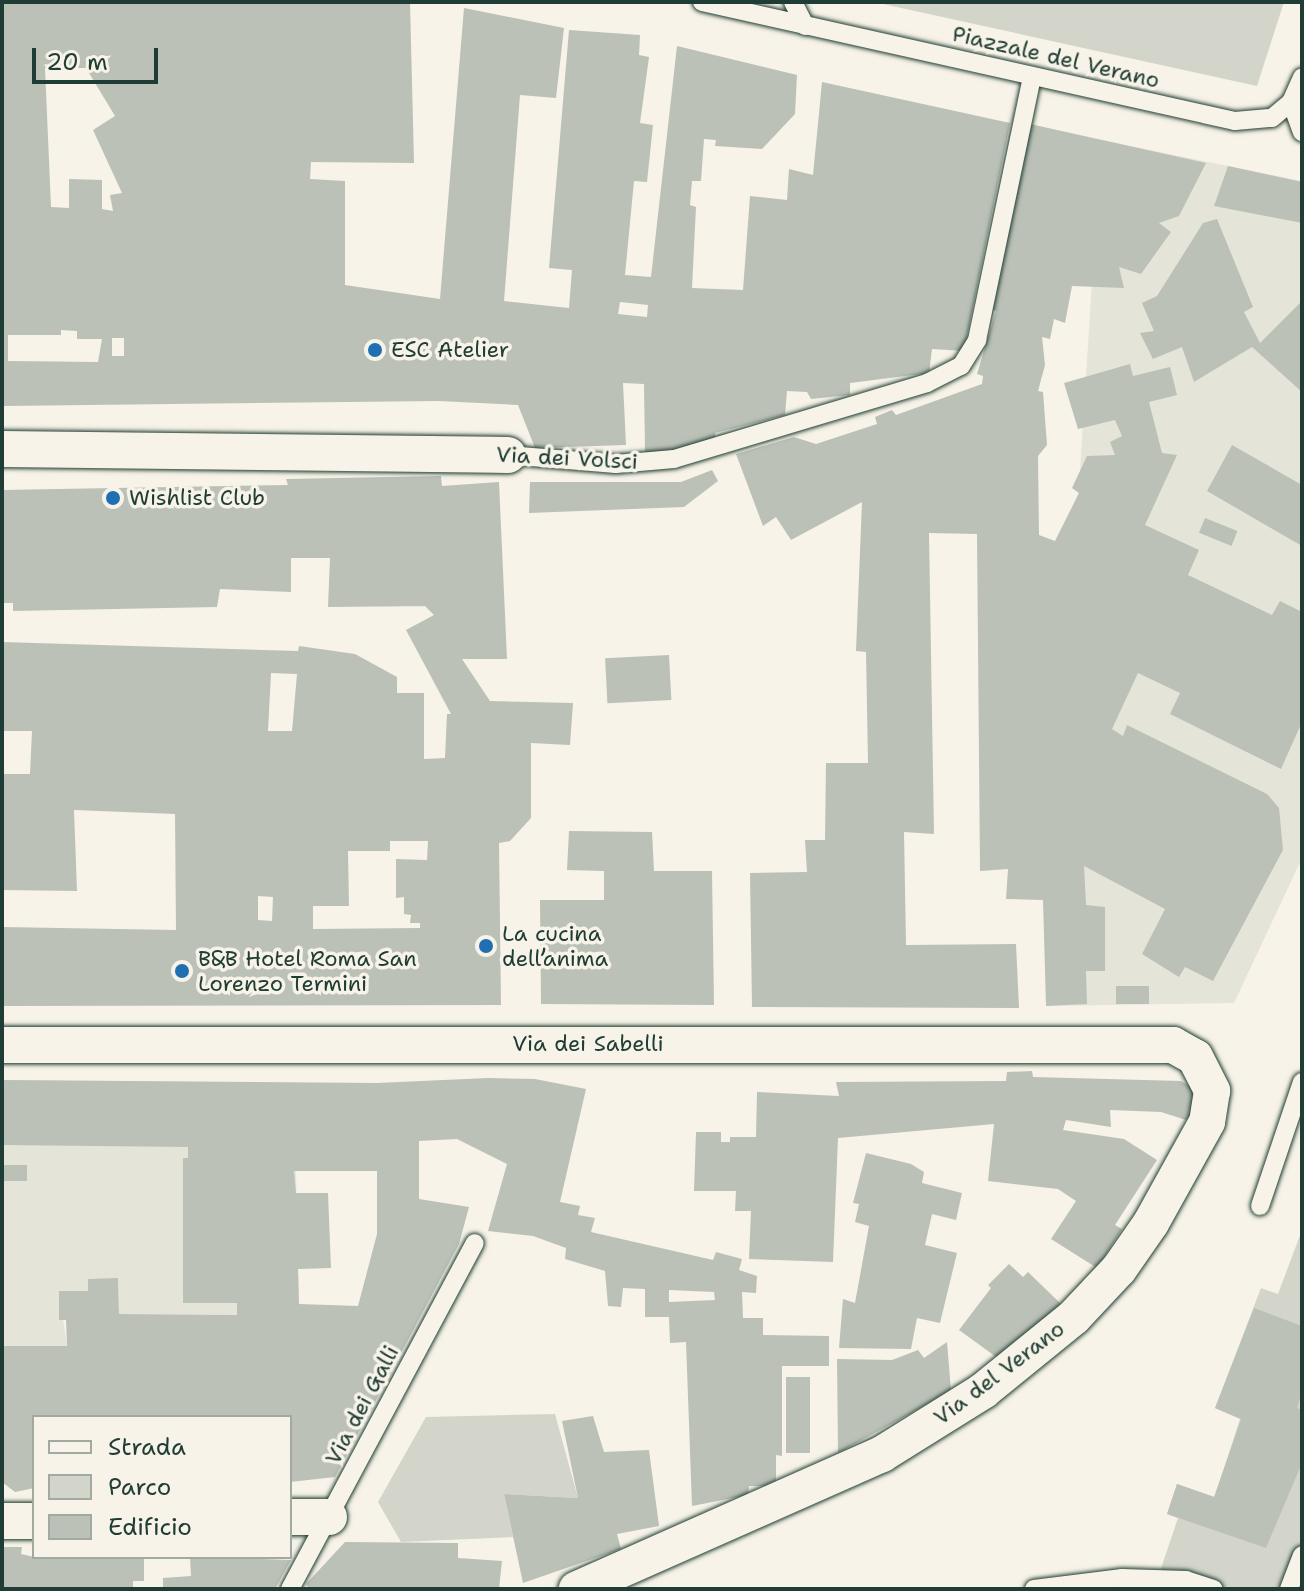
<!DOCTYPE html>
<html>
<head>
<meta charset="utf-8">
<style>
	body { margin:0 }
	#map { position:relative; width:1304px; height:1591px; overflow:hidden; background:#f7f3e8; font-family:"Shantell Sans",sans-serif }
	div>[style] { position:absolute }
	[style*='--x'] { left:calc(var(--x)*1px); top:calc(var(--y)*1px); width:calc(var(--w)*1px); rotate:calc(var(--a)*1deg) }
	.built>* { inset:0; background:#e5e4d9 }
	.green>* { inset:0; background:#d3d5ca }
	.building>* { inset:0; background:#bbc1b6; transform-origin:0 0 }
	.roads { filter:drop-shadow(0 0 2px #1f3d34) drop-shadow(0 0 2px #1f3d34) }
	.lane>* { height:18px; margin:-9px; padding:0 9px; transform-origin:9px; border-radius:9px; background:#f7f3e8 }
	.street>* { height:36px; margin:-18px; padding:0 18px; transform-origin:18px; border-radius:18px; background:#f7f3e8 }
	.dots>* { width:22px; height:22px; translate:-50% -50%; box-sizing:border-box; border:4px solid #f7f3e8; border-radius:50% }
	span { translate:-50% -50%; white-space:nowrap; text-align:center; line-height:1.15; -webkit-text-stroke:7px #f7f3e8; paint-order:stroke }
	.street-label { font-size:22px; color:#1f3d34 }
	.poi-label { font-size:22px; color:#1f3d34 }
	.left { translate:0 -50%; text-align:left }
	.frame { position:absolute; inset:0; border:4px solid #1f3d34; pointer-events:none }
	.legend { position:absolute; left:32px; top:1415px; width:260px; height:144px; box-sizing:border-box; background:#f7f3e8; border:2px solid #a1aaa0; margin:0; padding:10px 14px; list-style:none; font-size:24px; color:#1f3d34 }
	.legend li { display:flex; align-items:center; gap:16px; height:40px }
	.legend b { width:40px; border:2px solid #a1aaa0 }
	.scale { position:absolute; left:32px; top:48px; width:126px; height:36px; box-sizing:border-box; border:4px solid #1f3d34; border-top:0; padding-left:10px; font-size:24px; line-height:28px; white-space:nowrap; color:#1f3d34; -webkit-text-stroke:6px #f7f3e8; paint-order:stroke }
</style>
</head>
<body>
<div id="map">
	<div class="built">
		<i style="clip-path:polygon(1101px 140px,1302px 181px,1302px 858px,1234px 1003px,1046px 1006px)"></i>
		<i style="clip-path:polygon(2px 1080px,294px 1083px,299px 1304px,237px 1315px,119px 1314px,118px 1279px,89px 1279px,88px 1291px,59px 1292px,67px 1346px,2px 1346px)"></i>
	</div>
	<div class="green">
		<i style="clip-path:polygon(874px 2px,1284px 2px,1257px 86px)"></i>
		<i style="clip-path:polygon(1302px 1230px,1302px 1589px,1154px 1589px,1178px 1518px,1167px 1514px,1177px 1484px,1215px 1497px,1240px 1419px,1215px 1408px,1261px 1288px,1278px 1294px)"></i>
		<i style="clip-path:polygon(555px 1414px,578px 1498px,504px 1494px,513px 1537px,401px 1542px,378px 1502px,426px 1417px)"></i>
	</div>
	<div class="building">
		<i style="clip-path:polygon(evenodd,2px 2px,410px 2px,414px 163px,311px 162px,310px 179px,345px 181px,345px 285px,440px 299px,464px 8px,564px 28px,556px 98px,520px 95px,504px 301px,569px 308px,572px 270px,549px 268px,569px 30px,640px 35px,639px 55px,649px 57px,640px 123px,653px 125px,647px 182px,634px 181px,625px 275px,651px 277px,677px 46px,797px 75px,795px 114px,762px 149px,715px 146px,716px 140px,704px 139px,701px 181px,692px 181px,690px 205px,696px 207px,692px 288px,743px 290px,750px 196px,787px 200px,789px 169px,813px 175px,822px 82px,1010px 123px,964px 351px,932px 349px,929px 373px,850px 383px,850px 395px,811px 399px,807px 392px,787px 391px,785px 415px,715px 433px,715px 443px,664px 452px,645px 452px,644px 384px,623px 383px,626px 445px,535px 448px,518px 405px,439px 401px,2px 406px,2px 2px,45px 68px,86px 68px,115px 116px,93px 130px,122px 193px,110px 195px,113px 211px,102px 209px,102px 180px,69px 179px,69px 208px,51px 207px,45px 68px,2px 2px,620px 302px,648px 305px,647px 317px,618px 314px,620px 302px,2px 2px,61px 330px,77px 331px,77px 339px,102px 339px,98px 362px,8px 361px,8px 335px,61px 335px,61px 330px,2px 2px,112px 338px,124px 338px,124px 356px,112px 356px,112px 338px)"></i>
		<i style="clip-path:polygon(1030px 124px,1206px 163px,1179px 216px,1159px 223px,1171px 232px,1141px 274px,1119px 267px,1124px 288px,1072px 286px,1065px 323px,1054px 319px,1050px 339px,1042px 337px,1045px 365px,1038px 391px,1043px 392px,1047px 445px,1038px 456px,1039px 535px,1055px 541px,1079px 493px,1072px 488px,1087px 456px,1115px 455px,1110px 442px,1122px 436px,1115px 420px,1078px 429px,1064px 383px,1130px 364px,1133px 376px,1170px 367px,1177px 395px,1149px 402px,1162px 453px,1177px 455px,1145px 525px,1199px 550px,1188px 575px,1272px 615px,1280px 601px,1302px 612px,1302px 722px,1281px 769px,1170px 714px,1180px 693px,1138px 673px,1112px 729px,1123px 736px,1127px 725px,1267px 794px,1279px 808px,1283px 850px,1213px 981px,1185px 967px,1179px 977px,1142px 954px,1165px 909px,1084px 866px,1086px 905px,1105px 907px,1105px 971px,1086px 971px,1087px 1004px,1046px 1006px,1043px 900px,1006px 899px,1008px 869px,980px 871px,977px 534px,929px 533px,934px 834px,904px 832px,906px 945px,1016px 944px,1019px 1008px,752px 1007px,750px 873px,807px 872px,805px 840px,825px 840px,826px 763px,868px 763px,866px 652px,856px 651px,862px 502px,791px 540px,776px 517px,763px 526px,736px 454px,794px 437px,816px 444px,877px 424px,875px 417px,892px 410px,896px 415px,982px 384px,983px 376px,977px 374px,996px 311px,989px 309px)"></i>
		<i style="clip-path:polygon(1228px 166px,1302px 182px,1302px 223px,1214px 206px)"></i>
		<i style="clip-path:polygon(1217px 219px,1253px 307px,1244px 312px,1260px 343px,1302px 301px,1302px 392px,1252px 347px,1194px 382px,1182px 347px,1153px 359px,1140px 333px,1154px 331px,1142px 303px,1157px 296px,1203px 223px)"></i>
		<i style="clip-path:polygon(1232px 445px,1302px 485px,1302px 546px,1207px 491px)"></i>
		<i style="clip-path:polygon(712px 470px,718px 481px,684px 507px,529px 513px,530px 482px,681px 482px)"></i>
		<i style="clip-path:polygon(evenodd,441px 476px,442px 486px,499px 482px,507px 659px,462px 659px,490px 701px,573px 703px,570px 745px,531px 743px,531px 818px,510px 841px,499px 843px,501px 1005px,2px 1006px,2px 927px,176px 930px,175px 814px,74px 810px,77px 891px,2px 890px,2px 774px,30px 774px,32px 731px,2px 731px,2px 642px,298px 651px,299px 646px,355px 654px,397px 677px,397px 693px,424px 693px,424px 759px,445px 758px,447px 714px,451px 714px,406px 630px,434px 615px,425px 606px,328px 607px,330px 558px,291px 558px,291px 592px,220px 589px,217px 607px,13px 611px,13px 603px,2px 603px,2px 490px,288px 485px,286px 479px,441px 476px,271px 673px,297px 674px,292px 731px,268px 731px,271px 673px,441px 476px,390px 841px,428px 841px,427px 860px,396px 859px,396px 898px,404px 897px,404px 914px,411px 915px,410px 923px,420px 923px,420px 928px,313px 929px,313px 906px,349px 906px,348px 851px,390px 851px,390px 841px,441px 476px,258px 896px,273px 897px,272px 921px,258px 920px,258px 896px)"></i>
		<i style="left:1205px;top:518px;width:35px;height:16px;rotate:22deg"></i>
		<i style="left:669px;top:655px;width:45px;height:64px;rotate:87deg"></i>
		<i style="clip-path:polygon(569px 831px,652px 832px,654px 871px,712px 871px,714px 1005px,541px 1004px,540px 900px,604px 900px,604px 871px,567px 870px)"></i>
		<i style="left:1116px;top:986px;width:33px;height:18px"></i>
		<i style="clip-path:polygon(1032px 1071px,1033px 1077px,1181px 1081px,1200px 1092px,1201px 1100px,1186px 1120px,1161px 1112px,1110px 1110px,1111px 1127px,1066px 1120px,1063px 1130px,1124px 1139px,1157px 1160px,1115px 1225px,1122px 1229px,1097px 1268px,1051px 1239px,1076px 1201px,1058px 1189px,988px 1181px,994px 1124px,838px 1138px,833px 1262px,749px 1259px,751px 1211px,735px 1211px,736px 1191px,694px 1191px,696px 1132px,721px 1132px,721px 1142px,730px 1142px,730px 1137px,756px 1137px,757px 1092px,839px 1096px,836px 1082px,1006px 1081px,1007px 1072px)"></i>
		<i style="clip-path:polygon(evenodd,488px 1078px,535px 1079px,586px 1089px,560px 1202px,580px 1206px,578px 1215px,595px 1218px,591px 1232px,713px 1260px,716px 1252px,742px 1259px,739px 1270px,757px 1276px,756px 1293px,742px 1292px,743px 1318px,763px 1318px,763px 1335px,829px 1336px,829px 1366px,782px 1366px,782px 1456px,776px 1455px,776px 1486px,749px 1486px,748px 1495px,692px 1506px,686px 1342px,670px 1343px,669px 1317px,645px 1317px,645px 1289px,623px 1288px,621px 1307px,608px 1306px,605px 1271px,565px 1259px,566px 1248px,533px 1236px,488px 1231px,507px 1164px,457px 1139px,419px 1141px,419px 1199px,469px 1207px,459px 1244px,335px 1477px,290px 1482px,290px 1417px,34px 1417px,34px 1488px,15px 1492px,2px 1482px,2px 1346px,67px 1346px,66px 1320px,59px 1320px,59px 1291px,88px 1291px,88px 1279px,118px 1278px,119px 1314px,237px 1315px,237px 1303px,183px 1303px,183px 1158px,188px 1158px,188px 1147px,2px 1145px,2px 1080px,377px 1083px,488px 1078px,294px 1171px,377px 1171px,377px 1234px,358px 1306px,299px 1304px,298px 1269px,331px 1268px,328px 1193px,296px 1193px,294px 1171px,488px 1078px,669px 1290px,714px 1292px,715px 1300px,669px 1302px,669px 1290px)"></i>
		<i style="clip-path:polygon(866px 1153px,911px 1164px,924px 1172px,922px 1183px,962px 1193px,956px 1220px,932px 1214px,925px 1245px,957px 1253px,940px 1323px,917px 1318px,911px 1349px,839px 1348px,843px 1299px,855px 1303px,869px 1226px,855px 1222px,859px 1204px,853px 1203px)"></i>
		<i style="left:2px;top:1165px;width:25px;height:16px"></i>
		<i style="clip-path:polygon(1009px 1264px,1023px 1277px,1028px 1272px,1061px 1304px,999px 1359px,959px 1330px,991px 1288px,988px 1285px)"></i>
		<i style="clip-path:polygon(1254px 1308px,1302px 1326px,1302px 1392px,1297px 1408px,1302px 1410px,1302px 1463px,1266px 1548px,1167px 1514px,1177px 1484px,1214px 1497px,1241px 1419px,1215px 1408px)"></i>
		<i style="clip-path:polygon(947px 1342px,951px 1391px,838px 1453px,837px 1359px,892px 1360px,918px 1350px,924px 1358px)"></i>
		<i style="left:786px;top:1377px;width:24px;height:76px"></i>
		<i style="clip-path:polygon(593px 1416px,604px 1452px,649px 1450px,659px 1526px,617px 1534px,621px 1549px,523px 1583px,504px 1494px,578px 1498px,562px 1421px)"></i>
		<i style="clip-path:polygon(345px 1542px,458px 1543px,458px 1558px,502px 1561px,499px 1589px,309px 1589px,306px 1584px)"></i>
		<i style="clip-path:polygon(2px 1547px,22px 1547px,21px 1554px,34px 1557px,144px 1557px,144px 1581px,133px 1581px,133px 1589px,2px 1589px)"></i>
		<i style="clip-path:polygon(190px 1557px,204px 1557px,291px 1560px,275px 1589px,163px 1589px,163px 1578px,191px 1576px)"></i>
	</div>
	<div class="roads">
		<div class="lane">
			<i style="--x:702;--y:2;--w:546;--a:12.59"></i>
			<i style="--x:1235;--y:121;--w:37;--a:-5"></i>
			<i style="--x:1272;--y:118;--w:25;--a:-40"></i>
			<i style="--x:1291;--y:102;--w:27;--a:-66"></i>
			<i style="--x:793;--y:2;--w:27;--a:63"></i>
			<i style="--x:1291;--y:102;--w:32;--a:70"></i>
			<i style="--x:508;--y:455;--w:108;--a:4.8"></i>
			<i style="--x:616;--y:464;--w:58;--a:-4.9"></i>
			<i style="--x:674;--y:459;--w:264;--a:-16.7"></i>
			<i style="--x:927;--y:383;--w:38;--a:-27"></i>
			<i style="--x:961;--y:366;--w:31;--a:-58"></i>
			<i style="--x:977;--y:340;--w:269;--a:-78.2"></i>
			<i style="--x:1260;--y:1206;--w:131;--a:-71.3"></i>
			<i style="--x:290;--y:1589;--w:392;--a:-61.9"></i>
			<i style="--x:1034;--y:1589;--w:89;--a:-7.1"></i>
			<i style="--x:1122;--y:1578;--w:64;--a:1.8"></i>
			<i style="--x:1186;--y:1580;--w:29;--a:18"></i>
			<i style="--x:1289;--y:1589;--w:36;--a:-69"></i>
		</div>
		<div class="street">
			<i style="--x:2;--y:449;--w:506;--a:0.68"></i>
			<i style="--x:2;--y:1045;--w:1171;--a:0"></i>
			<i style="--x:1173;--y:1045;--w:25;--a:29"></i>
			<i style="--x:1195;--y:1057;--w:38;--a:63"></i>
			<i style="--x:1212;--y:1091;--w:31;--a:99"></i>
			<i style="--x:1207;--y:1122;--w:115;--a:119"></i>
			<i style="--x:1151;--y:1223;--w:56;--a:124.8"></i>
			<i style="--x:1119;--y:1269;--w:66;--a:133.2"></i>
			<i style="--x:1074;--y:1317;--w:117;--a:140.9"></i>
			<i style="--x:983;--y:1391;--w:119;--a:148"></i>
			<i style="--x:882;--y:1454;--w:334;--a:156.1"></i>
			<i style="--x:290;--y:1517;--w:39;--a:0"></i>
			<i style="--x:2;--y:1521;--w:32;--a:0"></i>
		</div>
	</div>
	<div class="dots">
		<i style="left:375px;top:350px;background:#1f6fb2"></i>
		<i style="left:113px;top:498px;background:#1f6fb2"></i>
		<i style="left:486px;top:946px;background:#1f6fb2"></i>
		<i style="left:182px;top:971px;background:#1f6fb2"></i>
	</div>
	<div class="street-label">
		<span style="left:1056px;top:57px;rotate:13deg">Piazzale del Verano</span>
		<span style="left:567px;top:458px;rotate:3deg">Via dei Volsci</span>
		<span style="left:588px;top:1044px">Via dei Sabelli</span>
		<span style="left:999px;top:1373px;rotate:-37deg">Via del Verano</span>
		<span style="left:362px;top:1405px;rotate:-62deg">Via dei Galli</span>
	</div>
	<div class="poi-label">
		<span class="left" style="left:391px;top:350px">ESC Atelier</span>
		<span class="left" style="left:129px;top:498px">Wishlist Club</span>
		<span class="left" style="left:502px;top:946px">La cucina<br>dell’anima</span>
		<span class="left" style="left:198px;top:971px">B&amp;B Hotel Roma San<br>Lorenzo Termini</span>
	</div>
	<div class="frame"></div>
	<ul class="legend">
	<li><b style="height:10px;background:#f7f3e8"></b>Strada</li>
	<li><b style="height:22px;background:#d3d5ca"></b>Parco</li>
	<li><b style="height:22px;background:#bbc1b6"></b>Edificio</li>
	</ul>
	<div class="scale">20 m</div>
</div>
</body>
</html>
